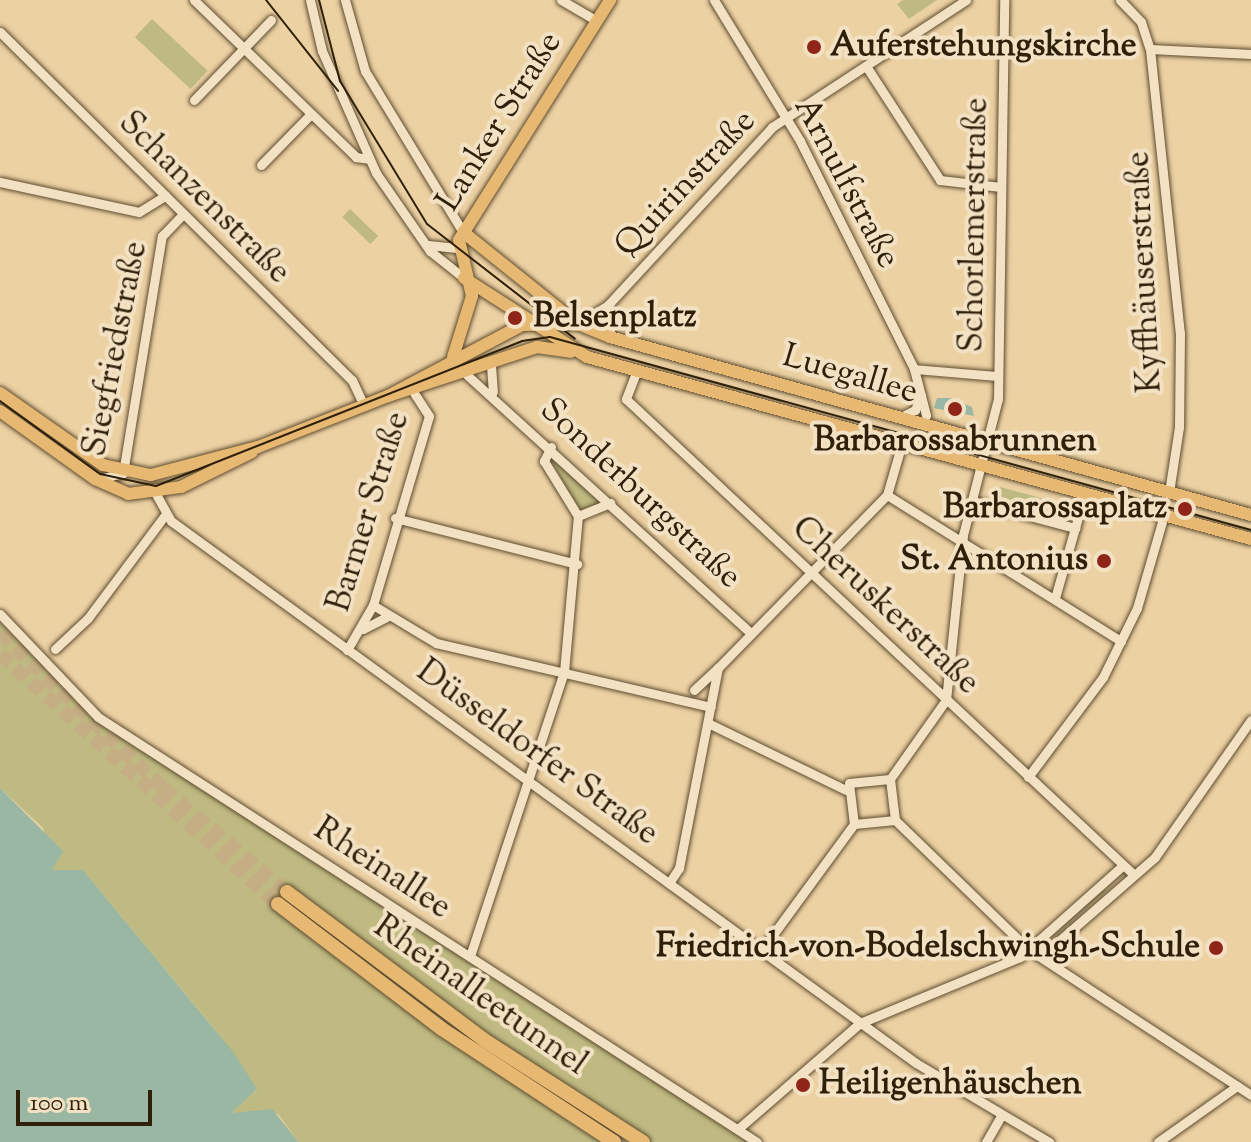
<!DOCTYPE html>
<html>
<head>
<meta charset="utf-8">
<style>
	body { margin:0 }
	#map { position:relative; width:1251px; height:1142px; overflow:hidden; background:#ecd1a3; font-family:"Sorts Mill Goudy",serif }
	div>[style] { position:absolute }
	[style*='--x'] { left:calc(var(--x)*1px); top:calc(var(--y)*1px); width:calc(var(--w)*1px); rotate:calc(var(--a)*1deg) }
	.green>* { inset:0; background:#beba81; transform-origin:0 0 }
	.water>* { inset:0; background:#99b7a2 }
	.highway-tunnel>* { height:14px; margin-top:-7px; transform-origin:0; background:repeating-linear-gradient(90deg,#c6ae84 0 14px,transparent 0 21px) }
	.roads { filter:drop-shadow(0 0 2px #5e4c30) drop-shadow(0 0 2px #5e4c30) }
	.minor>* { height:9px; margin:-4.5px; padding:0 4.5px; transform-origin:4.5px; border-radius:4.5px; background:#f3e1c3 }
	.major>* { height:12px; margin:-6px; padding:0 6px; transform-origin:6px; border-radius:6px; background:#e6b872 }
	.highway>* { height:14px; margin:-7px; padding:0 7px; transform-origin:7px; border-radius:7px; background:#e6b872 }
	.tram>* { height:2px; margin:-1px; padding:0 1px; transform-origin:1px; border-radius:1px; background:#2f200a }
	.dots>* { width:22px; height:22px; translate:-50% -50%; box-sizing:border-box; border:4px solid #f3e1c3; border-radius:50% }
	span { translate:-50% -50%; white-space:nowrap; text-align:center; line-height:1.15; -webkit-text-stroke:8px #f3e1c3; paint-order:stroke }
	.poi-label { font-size:34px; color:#2f200a; font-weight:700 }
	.left { translate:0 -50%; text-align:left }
	.right { translate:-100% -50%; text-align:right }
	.street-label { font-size:34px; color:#2f200a }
	.scale { position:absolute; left:16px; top:1090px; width:136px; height:36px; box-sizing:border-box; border:4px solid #2f200a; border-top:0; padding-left:10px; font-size:24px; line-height:28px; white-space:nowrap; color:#2f200a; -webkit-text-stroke:6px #f3e1c3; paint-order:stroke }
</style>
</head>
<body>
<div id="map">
	<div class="green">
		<i style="clip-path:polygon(903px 0,937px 0,909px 19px,897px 4px)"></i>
		<i style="left:152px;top:19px;width:76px;height:25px;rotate:43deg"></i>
		<i style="left:350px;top:209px;width:39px;height:11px;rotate:44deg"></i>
		<i style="clip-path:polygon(547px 454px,601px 500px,601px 503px,580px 511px)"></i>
		<i style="left:1000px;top:487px;width:50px;height:19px;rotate:15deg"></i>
		<i style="clip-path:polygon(0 622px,88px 715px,750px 1142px,299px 1142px,278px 1114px,233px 1114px,230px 1107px,256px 1091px,217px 1032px,83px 870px,52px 870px,43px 828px,0 788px)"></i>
		<i style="clip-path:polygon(1103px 887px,1106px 891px,1040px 946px,1039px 943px)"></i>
	</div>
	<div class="water">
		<i style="clip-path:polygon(950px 398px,972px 407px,974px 416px,934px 408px,937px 398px)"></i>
		<i style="clip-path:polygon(0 788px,63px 851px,52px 870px,83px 870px,234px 1053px,257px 1089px,231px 1113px,272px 1109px,299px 1142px,0 1142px)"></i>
	</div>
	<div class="highway-tunnel">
		<i style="--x:0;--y:633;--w:225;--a:43.6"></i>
		<i style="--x:163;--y:788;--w:162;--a:40"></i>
		<i style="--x:0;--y:654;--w:374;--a:42"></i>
	</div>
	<div class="roads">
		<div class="minor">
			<i style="--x:194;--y:0;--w:226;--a:44.1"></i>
			<i style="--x:356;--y:157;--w:12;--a:9"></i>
			<i style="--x:310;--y:0;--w:52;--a:76.8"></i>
			<i style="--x:322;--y:51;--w:133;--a:66.1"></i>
			<i style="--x:376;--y:173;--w:95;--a:55.3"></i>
			<i style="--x:430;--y:251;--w:43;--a:38.5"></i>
			<i style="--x:345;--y:0;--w:74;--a:74.3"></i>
			<i style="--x:365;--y:71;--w:188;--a:58.7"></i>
			<i style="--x:561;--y:0;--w:42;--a:30.3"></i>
			<i style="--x:714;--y:0;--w:165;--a:58.6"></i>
			<i style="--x:800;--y:141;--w:255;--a:63.4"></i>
			<i style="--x:914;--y:369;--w:48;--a:75.4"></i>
			<i style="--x:1120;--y:0;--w:30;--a:46"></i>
			<i style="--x:1141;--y:22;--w:28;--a:72"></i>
			<i style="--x:1150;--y:49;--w:101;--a:2.8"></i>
			<i style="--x:0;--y:32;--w:495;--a:44.7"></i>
			<i style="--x:352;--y:380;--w:29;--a:65"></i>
			<i style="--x:1150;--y:49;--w:286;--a:84"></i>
			<i style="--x:1180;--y:333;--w:94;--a:90.6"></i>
			<i style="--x:1179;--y:427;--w:66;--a:98.7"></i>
			<i style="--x:866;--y:66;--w:136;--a:57"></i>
			<i style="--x:940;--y:180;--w:61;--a:6.5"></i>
			<i style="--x:194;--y:100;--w:111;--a:-46.1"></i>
			<i style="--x:261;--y:165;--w:71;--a:-45.6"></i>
			<i style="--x:0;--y:182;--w:142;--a:12.2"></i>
			<i style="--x:139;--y:212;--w:31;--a:-32"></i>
			<i style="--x:428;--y:245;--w:29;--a:6"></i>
			<i style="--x:608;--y:305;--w:32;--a:86"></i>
			<i style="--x:578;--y:324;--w:36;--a:-32"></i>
			<i style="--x:608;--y:305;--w:242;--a:-47.3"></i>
			<i style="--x:772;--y:127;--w:232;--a:-33.2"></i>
			<i style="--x:491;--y:365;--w:27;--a:86"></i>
			<i style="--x:914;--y:369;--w:84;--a:4.8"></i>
			<i style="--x:637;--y:370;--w:31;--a:111"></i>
			<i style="--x:626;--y:399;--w:693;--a:43.13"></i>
			<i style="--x:467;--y:375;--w:384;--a:42.3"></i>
			<i style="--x:901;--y:417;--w:16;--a:-27"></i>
			<i style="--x:915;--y:410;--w:16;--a:-68"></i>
			<i style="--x:551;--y:447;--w:16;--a:117"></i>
			<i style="--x:544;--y:461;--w:65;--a:58.3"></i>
			<i style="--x:99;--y:479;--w:25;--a:-14"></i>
			<i style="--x:123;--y:473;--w:240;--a:-80.7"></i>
			<i style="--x:162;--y:236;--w:30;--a:-46"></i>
			<i style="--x:156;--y:494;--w:31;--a:61"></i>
			<i style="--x:171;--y:521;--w:921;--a:36.04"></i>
			<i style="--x:916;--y:1063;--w:155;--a:30.7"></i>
			<i style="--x:887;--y:495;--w:276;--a:32"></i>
			<i style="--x:973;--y:501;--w:106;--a:14.8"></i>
			<i style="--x:395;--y:518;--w:188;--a:14.2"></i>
			<i style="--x:1055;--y:598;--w:109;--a:-74.1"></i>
			<i style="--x:373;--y:605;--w:74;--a:31.1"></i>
			<i style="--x:436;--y:643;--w:282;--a:13.1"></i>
			<i style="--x:0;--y:614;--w:142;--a:46.4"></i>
			<i style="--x:98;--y:717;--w:784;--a:32.82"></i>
			<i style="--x:363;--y:629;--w:29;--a:-27"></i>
			<i style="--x:55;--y:649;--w:45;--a:-43.2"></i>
			<i style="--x:88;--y:618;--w:129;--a:-53.2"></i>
			<i style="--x:347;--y:650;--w:52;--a:-60"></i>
			<i style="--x:373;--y:605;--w:197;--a:-73.5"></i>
			<i style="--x:429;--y:416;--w:27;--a:-123"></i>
			<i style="--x:694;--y:690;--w:33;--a:-43"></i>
			<i style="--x:710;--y:724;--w:151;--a:25.9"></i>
			<i style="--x:1028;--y:777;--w:125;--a:-53.1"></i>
			<i style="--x:1103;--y:677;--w:77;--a:-63.8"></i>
			<i style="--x:1137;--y:608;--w:97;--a:-73.8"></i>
			<i style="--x:890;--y:779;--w:97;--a:-54.7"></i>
			<i style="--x:946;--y:700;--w:166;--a:-84.1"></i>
			<i style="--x:963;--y:535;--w:140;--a:-75.6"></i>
			<i style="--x:998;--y:399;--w:399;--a:-89.1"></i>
			<i style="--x:890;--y:779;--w:41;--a:83"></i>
			<i style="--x:895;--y:820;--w:41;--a:174.4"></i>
			<i style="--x:854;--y:824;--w:41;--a:-97"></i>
			<i style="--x:849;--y:783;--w:41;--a:-5.6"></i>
			<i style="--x:895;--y:820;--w:185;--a:44.1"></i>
			<i style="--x:1028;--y:949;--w:267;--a:33.2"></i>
			<i style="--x:669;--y:883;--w:18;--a:-56"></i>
			<i style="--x:679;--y:868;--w:204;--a:-79"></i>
			<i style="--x:718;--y:668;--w:242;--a:-45.7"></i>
			<i style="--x:887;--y:495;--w:54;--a:-73.9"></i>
			<i style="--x:761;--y:951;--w:157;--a:-53.8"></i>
			<i style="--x:1044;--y:954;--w:147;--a:-41.1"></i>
			<i style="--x:1155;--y:857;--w:167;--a:-55"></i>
			<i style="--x:470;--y:956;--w:299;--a:-71.7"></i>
			<i style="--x:564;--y:672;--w:157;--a:-84.9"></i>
			<i style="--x:578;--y:516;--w:35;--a:-22"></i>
			<i style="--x:738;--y:1129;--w:162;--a:-41"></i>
			<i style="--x:860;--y:1023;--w:173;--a:-22.4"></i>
			<i style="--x:1020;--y:957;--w:137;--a:-41.7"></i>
			<i style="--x:986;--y:1142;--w:30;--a:-60"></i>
			<i style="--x:1158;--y:1142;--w:97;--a:-35.3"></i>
		</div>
		<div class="major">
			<i style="--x:463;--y:232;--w:147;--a:38.7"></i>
			<i style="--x:578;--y:324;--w:35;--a:22"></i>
			<i style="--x:610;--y:337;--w:665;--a:15.52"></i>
			<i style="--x:464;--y:278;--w:146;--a:32.7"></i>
			<i style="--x:587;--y:357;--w:688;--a:15.33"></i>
			<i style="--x:453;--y:357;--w:64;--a:-72.7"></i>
			<i style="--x:472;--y:296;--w:57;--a:-103.1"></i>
			<i style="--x:459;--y:240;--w:284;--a:-57.8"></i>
			<i style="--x:0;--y:393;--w:126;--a:35"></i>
			<i style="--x:103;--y:465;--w:49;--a:11.8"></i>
			<i style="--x:151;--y:475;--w:111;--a:-14.7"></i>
			<i style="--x:258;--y:447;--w:140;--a:-21.4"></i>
			<i style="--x:388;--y:396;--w:152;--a:-27.9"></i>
			<i style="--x:522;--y:325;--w:56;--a:-1"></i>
			<i style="--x:388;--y:396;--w:157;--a:-18.2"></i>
			<i style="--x:537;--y:347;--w:34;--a:8"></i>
			<i style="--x:0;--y:411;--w:117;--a:35.6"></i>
			<i style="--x:95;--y:479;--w:36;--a:24"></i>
			<i style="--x:128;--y:494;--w:53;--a:-7.5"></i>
			<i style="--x:181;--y:487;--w:79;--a:-26.2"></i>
		</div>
		<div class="highway">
			<i style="--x:287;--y:892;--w:246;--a:36.9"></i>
			<i style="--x:484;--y:1040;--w:189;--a:32.7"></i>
			<i style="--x:278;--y:904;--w:206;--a:37.3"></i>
			<i style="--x:442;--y:1029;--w:206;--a:33.3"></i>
		</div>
	</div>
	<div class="tram">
		<i style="--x:266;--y:0;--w:116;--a:51.6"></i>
		<i style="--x:319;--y:0;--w:84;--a:75.5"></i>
		<i style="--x:340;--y:81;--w:167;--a:58.7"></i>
		<i style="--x:427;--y:224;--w:187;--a:37.8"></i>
		<i style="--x:0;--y:401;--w:124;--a:36.1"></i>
		<i style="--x:100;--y:474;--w:57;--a:12.1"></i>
		<i style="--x:156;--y:486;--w:394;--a:-21.6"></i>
		<i style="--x:522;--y:341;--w:28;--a:-8"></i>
		<i style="--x:550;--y:337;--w:727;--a:15.39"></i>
	</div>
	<div class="dots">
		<i style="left:814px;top:47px;background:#8f2418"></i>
		<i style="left:515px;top:318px;background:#8f2418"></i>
		<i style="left:955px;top:409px;background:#8f2418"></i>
		<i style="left:1185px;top:509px;background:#8f2418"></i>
		<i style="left:1104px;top:561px;background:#8f2418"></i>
		<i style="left:1216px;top:948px;background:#8f2418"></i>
		<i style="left:803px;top:1085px;background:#8f2418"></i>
	</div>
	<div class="poi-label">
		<span class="left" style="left:830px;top:47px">Auferstehungskirche</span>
		<span class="left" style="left:533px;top:318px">Belsenplatz</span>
		<span style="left:955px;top:442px">Barbarossabrunnen</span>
		<span class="right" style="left:1167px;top:509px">Barbarossaplatz</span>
		<span class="right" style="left:1088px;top:561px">St. Antonius</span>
		<span class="right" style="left:1200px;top:948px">Friedrich-von-Bodelschwingh-Schule</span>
		<span class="left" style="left:819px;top:1085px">Heiligenhäuschen</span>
	</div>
	<div class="street-label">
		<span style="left:500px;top:122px;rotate:-58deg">Lanker Straße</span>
		<span style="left:846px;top:183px;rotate:62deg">Arnulfstraße</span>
		<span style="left:686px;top:184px;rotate:-47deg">Quirinstraße</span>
		<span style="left:204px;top:198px;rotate:45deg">Schanzenstraße</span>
		<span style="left:975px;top:225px;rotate:-89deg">Schorlemerstraße</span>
		<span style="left:1145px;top:272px;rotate:-93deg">Kyffhäuserstraße</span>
		<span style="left:116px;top:349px;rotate:-79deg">Siegfriedstraße</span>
		<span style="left:850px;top:375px;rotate:16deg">Luegallee</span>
		<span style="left:640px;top:494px;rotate:43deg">Sonderburgstraße</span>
		<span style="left:369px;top:512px;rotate:-73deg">Barmer Straße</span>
		<span style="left:885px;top:606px;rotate:43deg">Cheruskerstraße</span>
		<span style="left:537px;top:753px;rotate:36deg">Düsseldorfer Straße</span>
		<span style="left:382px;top:869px;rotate:33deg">Rheinallee</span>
		<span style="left:480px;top:996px;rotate:35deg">Rheinalleetunnel</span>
	</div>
	<div class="scale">100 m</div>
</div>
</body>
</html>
